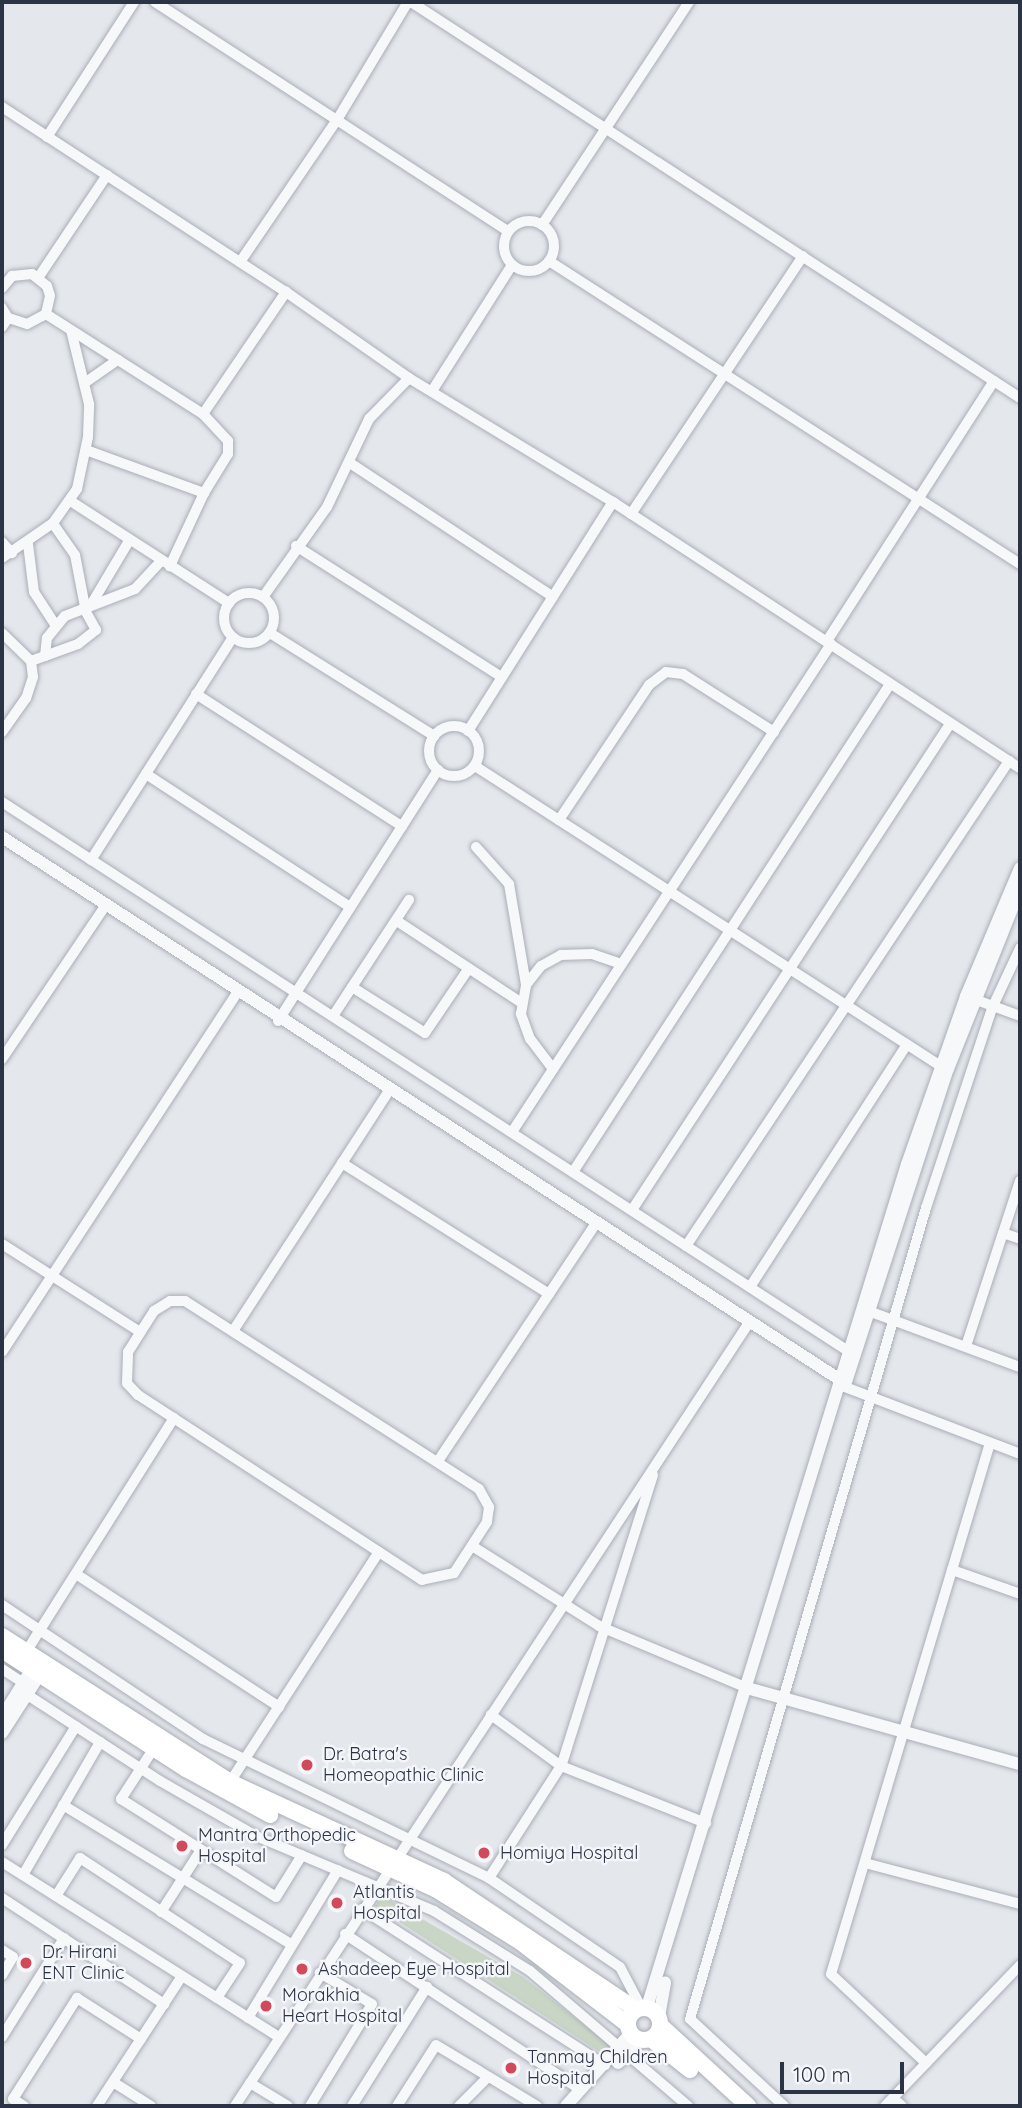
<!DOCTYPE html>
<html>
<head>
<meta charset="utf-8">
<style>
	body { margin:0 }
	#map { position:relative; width:1022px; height:2108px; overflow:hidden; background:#e4e7ec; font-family:Quicksand,sans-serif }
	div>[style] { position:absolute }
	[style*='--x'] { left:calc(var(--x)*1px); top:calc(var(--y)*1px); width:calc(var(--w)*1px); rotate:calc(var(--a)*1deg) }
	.green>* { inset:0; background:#c9d6c5 }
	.roads { filter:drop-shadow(0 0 2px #a9aeb7) drop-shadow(0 0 2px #a9aeb7) }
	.minor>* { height:10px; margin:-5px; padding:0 5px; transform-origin:5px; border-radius:5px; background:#f7f8fa }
	.minor>.ring { margin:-5px; padding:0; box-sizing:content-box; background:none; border:10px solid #f7f8fa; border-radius:50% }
	.tertiary>* { height:12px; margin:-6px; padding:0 6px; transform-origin:6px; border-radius:6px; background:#f7f8fa }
	.primary>* { height:16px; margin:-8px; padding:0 8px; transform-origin:8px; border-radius:8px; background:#fff }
	.primary>.ring { margin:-8px; padding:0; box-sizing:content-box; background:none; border:16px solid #fff; border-radius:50% }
	.dots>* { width:19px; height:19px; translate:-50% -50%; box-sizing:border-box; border:4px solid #f4f6f9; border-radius:50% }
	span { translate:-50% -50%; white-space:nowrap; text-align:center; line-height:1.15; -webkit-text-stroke:5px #f4f6f9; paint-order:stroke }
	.poi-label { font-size:18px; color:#2b3445 }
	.left { translate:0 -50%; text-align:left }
	.frame { position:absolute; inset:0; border:4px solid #2b3445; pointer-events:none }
	.scale { position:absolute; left:780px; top:2062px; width:124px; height:32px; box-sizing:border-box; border:4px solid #2b3445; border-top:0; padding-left:9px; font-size:21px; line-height:24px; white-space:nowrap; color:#2b3445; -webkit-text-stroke:5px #f4f6f9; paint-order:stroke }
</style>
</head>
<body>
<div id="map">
	<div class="green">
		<i style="clip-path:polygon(382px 1896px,523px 1977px,610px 2045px,603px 2054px,375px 1906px)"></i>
	</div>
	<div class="roads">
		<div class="minor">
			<i style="--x:155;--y:2;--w:421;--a:33"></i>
			<i style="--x:411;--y:2;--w:726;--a:33.03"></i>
			<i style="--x:2;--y:107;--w:339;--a:33.1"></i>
			<i style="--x:286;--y:292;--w:150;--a:35"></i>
			<i style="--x:409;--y:378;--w:239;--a:31.3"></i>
			<i style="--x:613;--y:502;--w:486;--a:33.2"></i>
			<i style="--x:47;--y:137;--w:161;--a:-57.2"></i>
			<i class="ring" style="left:504px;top:221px;width:40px;height:40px"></i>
			<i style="--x:542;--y:225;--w:267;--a:-56.6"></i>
			<i style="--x:549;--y:261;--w:560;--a:32.75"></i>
			<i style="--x:240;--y:262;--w:172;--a:-55.7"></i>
			<i style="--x:337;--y:120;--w:138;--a:-59"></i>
			<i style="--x:38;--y:278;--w:124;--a:-56.2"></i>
			<i style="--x:2;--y:288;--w:16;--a:-50"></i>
			<i style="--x:12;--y:276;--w:20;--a:-6"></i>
			<i style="--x:32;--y:274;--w:19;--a:39"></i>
			<i style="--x:47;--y:286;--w:10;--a:73"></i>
			<i style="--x:50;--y:296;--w:18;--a:103"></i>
			<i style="--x:46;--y:314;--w:21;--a:152"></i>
			<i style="--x:27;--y:324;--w:20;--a:-162"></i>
			<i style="--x:8;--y:318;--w:12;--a:-121"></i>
			<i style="--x:46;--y:314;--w:186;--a:32.5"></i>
			<i style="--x:203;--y:414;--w:37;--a:47"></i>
			<i style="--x:228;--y:441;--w:13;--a:90"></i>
			<i style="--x:228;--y:454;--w:46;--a:121.6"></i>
			<i style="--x:204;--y:493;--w:81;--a:115"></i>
			<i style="--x:2;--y:327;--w:11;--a:-56"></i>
			<i style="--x:86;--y:382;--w:39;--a:-35"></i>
			<i style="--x:432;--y:391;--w:149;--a:-57.6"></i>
			<i style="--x:203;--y:414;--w:148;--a:-55.8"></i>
			<i style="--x:86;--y:450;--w:126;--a:20"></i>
			<i style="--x:350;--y:463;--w:243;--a:33.4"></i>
			<i style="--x:72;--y:502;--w:187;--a:32.8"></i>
			<i style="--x:631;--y:514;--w:310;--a:-56.3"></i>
			<i style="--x:2;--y:542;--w:15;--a:48"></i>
			<i style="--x:28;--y:544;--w:48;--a:82.9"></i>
			<i style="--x:34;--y:592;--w:40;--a:57.1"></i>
			<i style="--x:296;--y:546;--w:244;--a:32.5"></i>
			<i style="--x:2;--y:558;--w:62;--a:-34.5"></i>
			<i style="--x:53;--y:523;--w:42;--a:-54.8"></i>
			<i style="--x:77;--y:489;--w:53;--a:-78.1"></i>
			<i style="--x:88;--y:437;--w:33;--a:-88"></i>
			<i style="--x:89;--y:404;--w:76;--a:-103.7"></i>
			<i class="ring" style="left:224px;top:593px;width:40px;height:40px"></i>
			<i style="--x:263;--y:597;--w:110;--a:-54.6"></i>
			<i style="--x:327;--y:507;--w:98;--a:-64.5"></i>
			<i style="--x:369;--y:419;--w:57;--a:-45.7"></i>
			<i style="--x:92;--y:603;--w:72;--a:-59.2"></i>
			<i style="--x:2;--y:633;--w:40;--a:44"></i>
			<i style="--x:31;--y:661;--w:16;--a:83"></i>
			<i style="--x:33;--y:677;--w:22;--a:108"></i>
			<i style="--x:26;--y:698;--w:42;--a:125.2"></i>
			<i style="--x:270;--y:633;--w:194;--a:32.1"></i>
			<i style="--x:827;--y:641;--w:309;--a:-57.3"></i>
			<i style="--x:45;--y:656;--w:18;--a:-84"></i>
			<i style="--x:47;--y:638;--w:28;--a:-51"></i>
			<i style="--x:65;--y:616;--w:75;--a:-21.1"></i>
			<i style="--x:135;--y:589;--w:38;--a:-47"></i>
			<i style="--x:31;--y:661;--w:50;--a:-19.9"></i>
			<i style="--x:78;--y:644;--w:23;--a:-38"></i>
			<i style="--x:96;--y:630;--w:21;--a:-119"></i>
			<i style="--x:86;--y:612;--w:58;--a:-100.9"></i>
			<i style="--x:75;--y:555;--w:39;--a:-125"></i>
			<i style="--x:196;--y:694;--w:245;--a:32.7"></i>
			<i class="ring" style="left:429px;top:726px;width:40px;height:40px"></i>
			<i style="--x:468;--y:731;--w:271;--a:-57.7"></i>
			<i style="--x:475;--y:766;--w:552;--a:32.8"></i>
			<i style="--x:146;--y:774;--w:244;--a:33.1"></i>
			<i style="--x:2;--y:802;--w:1009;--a:32.98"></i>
			<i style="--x:559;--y:820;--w:162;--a:-56.3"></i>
			<i style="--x:649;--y:685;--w:21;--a:-37"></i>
			<i style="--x:666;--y:672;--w:17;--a:7"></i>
			<i style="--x:683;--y:674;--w:108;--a:32.5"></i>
			<i style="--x:476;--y:847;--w:50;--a:48.3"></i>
			<i style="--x:509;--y:884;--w:102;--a:80.4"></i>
			<i style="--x:91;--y:860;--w:264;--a:-57.5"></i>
			<i style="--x:397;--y:921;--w:149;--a:33.3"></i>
			<i style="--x:352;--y:987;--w:86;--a:32.2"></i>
			<i style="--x:425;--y:1033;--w:78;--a:-55.9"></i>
			<i style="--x:971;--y:998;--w:52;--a:20.2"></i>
			<i style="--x:333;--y:1016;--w:139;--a:-56.8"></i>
			<i style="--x:278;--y:1021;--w:298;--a:-57.5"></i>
			<i style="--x:2;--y:1059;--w:186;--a:-56"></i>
			<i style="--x:553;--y:1069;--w:38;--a:-127"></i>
			<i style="--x:530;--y:1039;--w:27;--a:-110"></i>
			<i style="--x:521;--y:1014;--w:29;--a:-80"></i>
			<i style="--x:526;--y:985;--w:24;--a:-52"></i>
			<i style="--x:541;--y:966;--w:23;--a:-29"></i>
			<i style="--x:561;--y:955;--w:31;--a:-2"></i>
			<i style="--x:592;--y:954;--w:31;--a:19"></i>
			<i style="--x:512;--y:1132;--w:583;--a:-56.83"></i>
			<i style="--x:342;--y:1163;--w:245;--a:32.3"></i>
			<i style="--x:573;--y:1172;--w:582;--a:-56.99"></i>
			<i style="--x:632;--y:1210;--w:581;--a:-56.8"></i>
			<i style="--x:1003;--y:1233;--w:18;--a:19"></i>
			<i style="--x:2;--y:1244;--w:164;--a:32.5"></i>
			<i style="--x:686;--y:1246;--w:583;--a:-56.34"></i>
			<i style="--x:750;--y:1287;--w:289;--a:-57.1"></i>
			<i style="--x:170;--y:1301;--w:15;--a:0"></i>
			<i style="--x:185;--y:1301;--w:349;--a:32.6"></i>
			<i style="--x:479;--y:1489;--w:21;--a:61"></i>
			<i style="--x:489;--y:1507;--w:15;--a:98"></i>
			<i style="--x:487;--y:1522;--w:61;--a:122.9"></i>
			<i style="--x:454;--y:1573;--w:33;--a:168"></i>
			<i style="--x:422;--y:1580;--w:339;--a:-146.9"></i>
			<i style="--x:138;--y:1395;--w:16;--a:-133"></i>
			<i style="--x:127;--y:1383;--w:31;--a:-88"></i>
			<i style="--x:128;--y:1352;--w:49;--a:-57.6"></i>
			<i style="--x:154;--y:1311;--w:19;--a:-32"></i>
			<i style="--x:863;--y:1309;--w:167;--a:20.3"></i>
			<i style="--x:233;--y:1331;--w:288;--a:-57"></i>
			<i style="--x:966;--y:1346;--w:174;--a:-71.9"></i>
			<i style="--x:2;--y:1352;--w:431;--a:-56.8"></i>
			<i style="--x:845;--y:1387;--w:187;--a:20.9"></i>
			<i style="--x:438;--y:1461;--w:286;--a:-56.4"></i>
			<i style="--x:653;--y:1475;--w:305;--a:107.5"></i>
			<i style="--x:561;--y:1766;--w:156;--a:21.5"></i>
			<i style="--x:472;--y:1546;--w:150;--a:32.2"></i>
			<i style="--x:599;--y:1626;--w:160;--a:22.7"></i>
			<i style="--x:952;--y:1570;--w:72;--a:19.4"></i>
			<i style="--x:76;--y:1574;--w:243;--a:33.2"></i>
			<i style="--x:2;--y:1605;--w:242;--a:33.7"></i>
			<i style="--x:203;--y:1739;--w:318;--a:25.9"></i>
			<i style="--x:489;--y:1878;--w:158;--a:34.2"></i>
			<i style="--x:620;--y:1967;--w:45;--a:62.3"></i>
			<i style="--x:26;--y:1652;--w:277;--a:-57.7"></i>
			<i style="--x:2;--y:1669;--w:30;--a:33"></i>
			<i style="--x:26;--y:1694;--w:160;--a:33"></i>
			<i style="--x:160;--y:1781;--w:111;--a:29.8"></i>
			<i style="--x:256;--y:1836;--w:193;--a:22.8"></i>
			<i style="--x:434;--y:1911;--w:113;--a:32"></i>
			<i style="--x:530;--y:1971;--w:208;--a:40.5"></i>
			<i style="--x:154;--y:1748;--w:61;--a:122.9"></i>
			<i style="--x:121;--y:1799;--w:183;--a:32.3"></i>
			<i style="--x:276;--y:1897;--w:49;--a:-58.2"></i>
			<i style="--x:230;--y:1782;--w:274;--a:-57.1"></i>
			<i style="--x:63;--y:1805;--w:268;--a:31.4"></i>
			<i style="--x:2;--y:1845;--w:140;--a:-58.1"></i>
			<i style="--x:2;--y:1862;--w:328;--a:32.3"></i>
			<i style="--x:865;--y:1863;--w:160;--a:14.8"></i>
			<i style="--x:23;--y:1875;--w:154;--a:-59.9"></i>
			<i style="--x:489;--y:1878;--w:133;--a:-57.3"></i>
			<i style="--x:561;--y:1766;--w:87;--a:-143.9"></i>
			<i style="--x:56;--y:1896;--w:45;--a:-57.7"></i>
			<i style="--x:80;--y:1858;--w:191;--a:33.3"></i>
			<i style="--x:240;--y:1963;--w:42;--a:123.3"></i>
			<i style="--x:2;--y:1898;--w:194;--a:33.2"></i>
			<i style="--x:362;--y:1909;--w:289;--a:32.7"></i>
			<i style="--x:161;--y:1912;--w:74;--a:-57.2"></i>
			<i style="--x:345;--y:1934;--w:283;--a:33.5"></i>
			<i style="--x:2;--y:1950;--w:13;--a:32"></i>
			<i style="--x:13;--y:1957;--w:21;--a:121"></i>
			<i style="--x:248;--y:2018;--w:173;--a:-58.7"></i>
			<i style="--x:2;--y:2037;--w:117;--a:-57.9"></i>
			<i style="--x:926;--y:2063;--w:130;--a:-136.9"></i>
			<i style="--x:831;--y:1974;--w:554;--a:-73.33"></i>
			<i style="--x:113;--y:2082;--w:45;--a:32.3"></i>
			<i style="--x:250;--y:2083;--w:44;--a:31.2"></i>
			<i style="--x:893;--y:2098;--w:12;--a:42"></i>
			<i style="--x:24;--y:2106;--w:13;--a:-148"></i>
			<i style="--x:13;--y:2099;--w:120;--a:-57.6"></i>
			<i style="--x:77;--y:1998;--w:76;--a:32.6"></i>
			<i style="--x:97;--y:2106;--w:155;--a:-56.8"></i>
			<i style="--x:235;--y:2106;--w:939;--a:-56.73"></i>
			<i style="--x:310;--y:2106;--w:119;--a:-58.7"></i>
			<i style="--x:372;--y:2004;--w:61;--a:-149.2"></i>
			<i style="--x:352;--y:2106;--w:141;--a:-57.8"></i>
			<i style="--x:397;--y:2106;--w:72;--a:-57.4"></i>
			<i style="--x:436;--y:2045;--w:118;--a:31.1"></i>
			<i style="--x:459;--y:2106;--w:41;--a:-45"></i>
			<i style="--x:784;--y:2106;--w:128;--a:-137.2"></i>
			<i style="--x:690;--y:2019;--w:845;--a:-73.78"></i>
			<i style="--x:926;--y:1208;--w:213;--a:-71.7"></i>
			<i style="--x:993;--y:1006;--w:64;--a:-65"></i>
			<i style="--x:885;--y:2106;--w:195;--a:-46.2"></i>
		</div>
		<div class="tertiary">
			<i style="--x:2;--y:837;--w:1004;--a:32.93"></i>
			<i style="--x:846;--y:1382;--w:329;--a:-72"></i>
			<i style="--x:948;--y:1069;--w:194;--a:-68.2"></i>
			<i style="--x:747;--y:1688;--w:283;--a:15.6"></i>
			<i style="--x:2;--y:1717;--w:62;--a:-58.1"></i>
			<i style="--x:2;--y:1733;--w:77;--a:-57.1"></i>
			<i style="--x:647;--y:2007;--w:882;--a:-72.86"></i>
			<i style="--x:907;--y:1164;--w:178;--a:-70.6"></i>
			<i style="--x:966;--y:996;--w:139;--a:-67.1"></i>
			<i style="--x:659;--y:2017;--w:35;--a:-80"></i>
			<i style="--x:618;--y:2063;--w:32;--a:-46"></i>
			<i style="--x:566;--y:2106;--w:96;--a:-48.4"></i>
		</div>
		<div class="primary">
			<i style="--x:2;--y:1636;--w:271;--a:32.6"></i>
			<i style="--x:230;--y:1782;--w:236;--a:24.8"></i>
			<i style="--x:444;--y:1881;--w:230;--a:33.8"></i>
			<i style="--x:2;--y:1650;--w:219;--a:32.9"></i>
			<i style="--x:186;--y:1769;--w:96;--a:28.7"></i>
			<i style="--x:352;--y:1851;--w:91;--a:24.6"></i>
			<i style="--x:435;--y:1889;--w:99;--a:31.8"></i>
			<i style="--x:519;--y:1941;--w:136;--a:37.5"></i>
			<i class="ring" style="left:628px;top:2008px;width:16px;height:16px"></i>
			<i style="--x:660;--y:2025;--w:120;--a:42.6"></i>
			<i style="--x:651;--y:2039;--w:50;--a:38.5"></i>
		</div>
	</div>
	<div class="dots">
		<i style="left:307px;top:1765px;background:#d1495b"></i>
		<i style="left:182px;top:1846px;background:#d1495b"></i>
		<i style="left:484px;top:1853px;background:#d1495b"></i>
		<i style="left:337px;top:1903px;background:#d1495b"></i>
		<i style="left:26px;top:1963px;background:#d1495b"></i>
		<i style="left:302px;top:1969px;background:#d1495b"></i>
		<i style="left:266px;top:2006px;background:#d1495b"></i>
		<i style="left:511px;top:2068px;background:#d1495b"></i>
	</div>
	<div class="poi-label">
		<span class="left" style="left:323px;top:1765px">Dr. Batra's<br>Homeopathic Clinic</span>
		<span class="left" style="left:198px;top:1846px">Mantra Orthopedic<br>Hospital</span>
		<span class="left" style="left:500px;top:1853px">Homiya Hospital</span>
		<span class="left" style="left:353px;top:1903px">Atlantis<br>Hospital</span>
		<span class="left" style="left:42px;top:1963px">Dr. Hirani<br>ENT Clinic</span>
		<span class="left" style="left:318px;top:1969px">Ashadeep Eye Hospital</span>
		<span class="left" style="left:282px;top:2006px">Morakhia<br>Heart Hospital</span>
		<span class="left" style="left:527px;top:2068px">Tanmay Children<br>Hospital</span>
	</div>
	<div class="frame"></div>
	<div class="scale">100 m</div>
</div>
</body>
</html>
